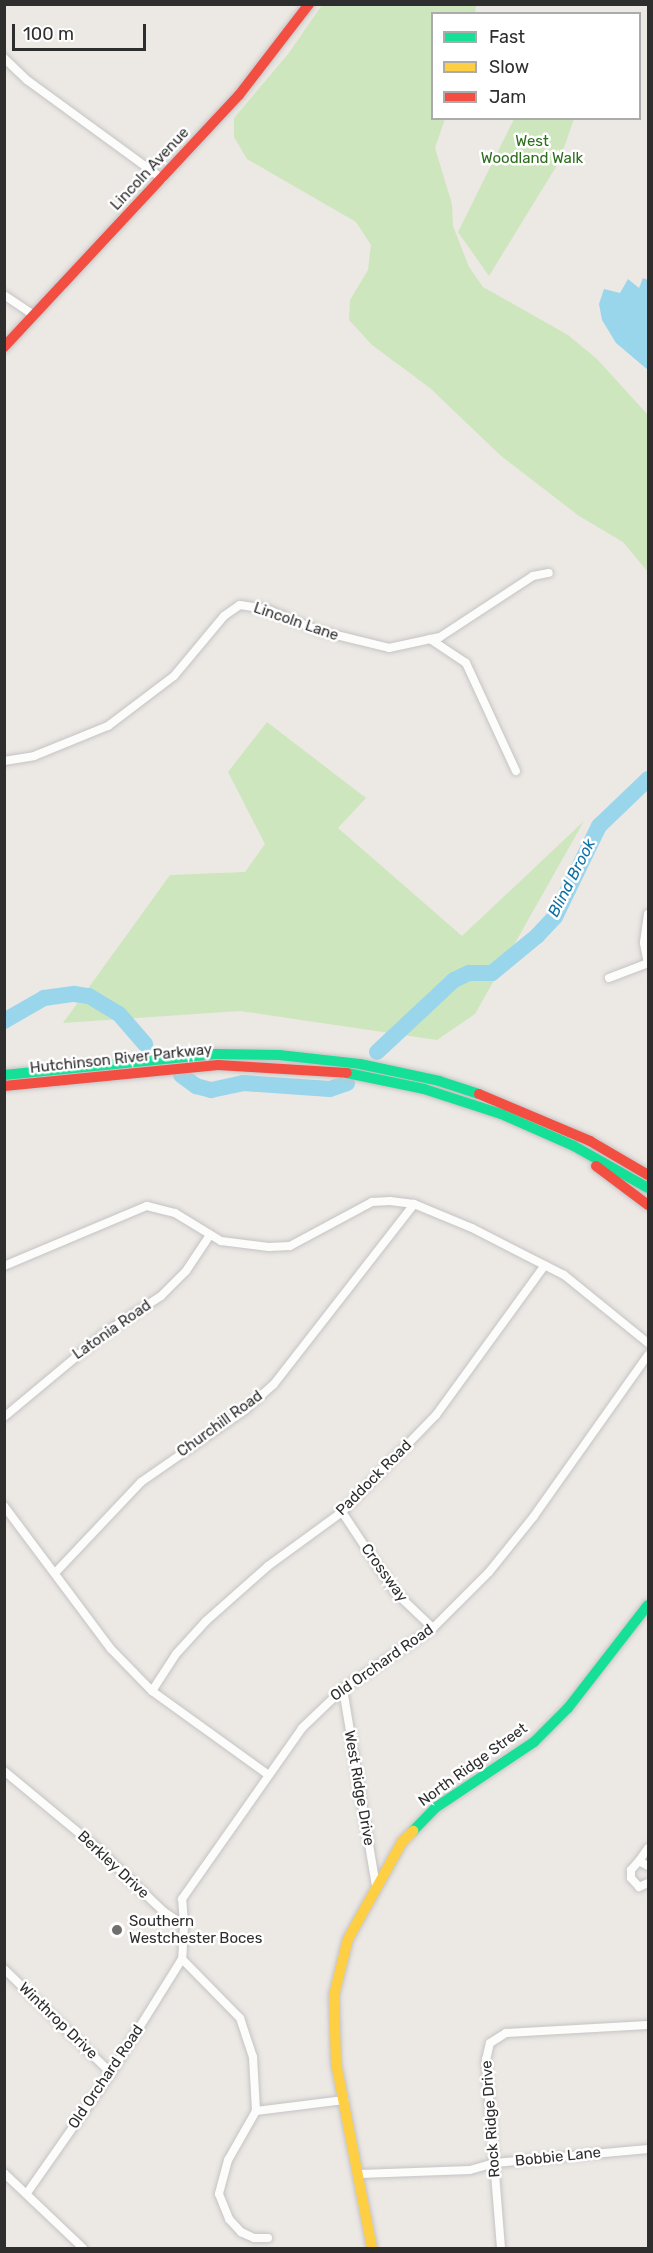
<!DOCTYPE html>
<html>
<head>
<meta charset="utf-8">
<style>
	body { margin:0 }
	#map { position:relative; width:653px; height:2253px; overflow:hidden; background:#ece8e4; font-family:Rubik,sans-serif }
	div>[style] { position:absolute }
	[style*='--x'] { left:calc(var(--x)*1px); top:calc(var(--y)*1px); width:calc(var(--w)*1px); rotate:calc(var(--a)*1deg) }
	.green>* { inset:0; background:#cee6be }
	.water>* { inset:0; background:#99d6ec }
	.river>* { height:16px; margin:-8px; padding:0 8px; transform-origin:8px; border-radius:8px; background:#99d6ec }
	.roads { filter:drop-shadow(0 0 2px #c5c4c5) drop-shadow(0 0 2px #c5c4c5) }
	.street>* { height:8px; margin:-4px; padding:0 4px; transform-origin:4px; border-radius:4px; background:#fcfcfb }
	.fast>* { height:10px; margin:-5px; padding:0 5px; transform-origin:5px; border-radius:5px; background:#16e098 }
	.slow>* { height:10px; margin:-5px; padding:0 5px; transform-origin:5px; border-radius:5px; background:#ffcf43 }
	.jam>* { height:10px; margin:-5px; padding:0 5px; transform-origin:5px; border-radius:5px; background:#f24e42 }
	.dots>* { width:16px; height:16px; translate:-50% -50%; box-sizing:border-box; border:3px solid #fff; border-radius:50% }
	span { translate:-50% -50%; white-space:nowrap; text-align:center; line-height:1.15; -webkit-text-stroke:5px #fff; paint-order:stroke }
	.park-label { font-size:15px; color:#2c6e1b }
	.street-label { font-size:15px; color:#2e2e2e }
	.poi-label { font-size:15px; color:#2e2e2e }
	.left { translate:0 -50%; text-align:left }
	.water-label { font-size:16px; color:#0d6fa3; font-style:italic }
	.frame { position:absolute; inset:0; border:6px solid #2e2e2e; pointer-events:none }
	.legend { position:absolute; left:431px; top:12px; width:210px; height:108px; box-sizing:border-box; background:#fff; border:2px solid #ababab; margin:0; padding:8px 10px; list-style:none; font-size:18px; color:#2e2e2e }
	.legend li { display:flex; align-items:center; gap:12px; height:30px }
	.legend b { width:30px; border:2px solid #ababab }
	.scale { position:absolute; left:12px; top:24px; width:134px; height:27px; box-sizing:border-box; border:3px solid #2e2e2e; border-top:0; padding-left:8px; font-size:18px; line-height:21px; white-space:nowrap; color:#2e2e2e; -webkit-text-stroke:4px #fff; paint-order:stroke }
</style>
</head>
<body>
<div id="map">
	<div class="green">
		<i style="clip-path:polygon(322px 5px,476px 5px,475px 13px,432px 14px,432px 118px,445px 119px,435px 148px,452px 204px,453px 226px,469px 267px,483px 287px,568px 335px,597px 359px,648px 415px,648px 572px,623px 542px,579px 516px,500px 455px,430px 388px,372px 345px,349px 320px,350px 300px,368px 270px,371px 245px,356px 222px,247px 159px,234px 137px,234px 118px,288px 54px)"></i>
		<i style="clip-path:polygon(514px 119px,574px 119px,559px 162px,489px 276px,458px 232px)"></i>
		<i style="clip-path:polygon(267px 722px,366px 798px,338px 828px,462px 936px,584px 821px,475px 1014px,437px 1040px,240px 1011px,63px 1023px,170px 875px,245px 872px,265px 844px,228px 772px)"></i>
	</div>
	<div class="water">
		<i style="clip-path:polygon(643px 278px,648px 280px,648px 370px,616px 343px,602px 320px,599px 304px,604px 289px,620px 293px,628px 279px,639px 288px)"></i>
	</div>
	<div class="river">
		<i style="--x:4;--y:1021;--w:46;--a:-29.9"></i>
		<i style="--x:44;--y:998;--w:30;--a:-8"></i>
		<i style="--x:74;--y:994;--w:15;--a:8"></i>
		<i style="--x:89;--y:996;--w:35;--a:31"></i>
		<i style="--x:119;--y:1014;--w:40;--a:49"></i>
		<i style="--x:377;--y:1052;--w:105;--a:-43.1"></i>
		<i style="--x:454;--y:980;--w:17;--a:-25"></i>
		<i style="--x:469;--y:973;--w:23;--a:0"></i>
		<i style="--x:492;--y:973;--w:58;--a:-39.4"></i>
		<i style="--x:537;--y:936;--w:26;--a:-47"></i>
		<i style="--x:555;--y:917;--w:101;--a:-64.2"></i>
		<i style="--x:599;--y:826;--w:68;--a:-43.8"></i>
		<i style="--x:181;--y:1075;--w:19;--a:36"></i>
		<i style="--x:196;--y:1086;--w:16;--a:15"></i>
		<i style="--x:211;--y:1090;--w:33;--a:-12"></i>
		<i style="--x:243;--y:1083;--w:87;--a:3.9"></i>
		<i style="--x:330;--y:1089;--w:18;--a:-19"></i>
	</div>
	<div class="roads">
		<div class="street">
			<i style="--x:4;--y:58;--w:32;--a:44"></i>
			<i style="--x:27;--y:80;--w:168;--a:36.1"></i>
			<i style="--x:4;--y:295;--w:36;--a:34"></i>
			<i style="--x:430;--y:639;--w:43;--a:33.7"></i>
			<i style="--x:466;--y:663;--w:119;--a:65.2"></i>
			<i style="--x:4;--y:761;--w:30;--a:-9"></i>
			<i style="--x:34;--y:756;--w:80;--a:-22.1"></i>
			<i style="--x:108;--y:726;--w:83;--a:-37.1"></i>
			<i style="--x:174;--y:676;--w:78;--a:-50.2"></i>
			<i style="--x:224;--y:616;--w:19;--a:-35"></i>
			<i style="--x:240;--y:605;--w:26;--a:9"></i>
			<i style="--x:266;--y:609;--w:58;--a:22.2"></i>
			<i style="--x:320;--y:631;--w:71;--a:13.8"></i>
			<i style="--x:389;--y:648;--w:52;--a:-12.2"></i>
			<i style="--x:440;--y:637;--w:111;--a:-33.3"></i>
			<i style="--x:533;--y:576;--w:16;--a:-11"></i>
			<i style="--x:648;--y:914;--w:29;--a:98"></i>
			<i style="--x:644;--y:943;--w:20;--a:79"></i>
			<i style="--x:609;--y:978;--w:42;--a:-21"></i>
			<i style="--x:4;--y:1266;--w:155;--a:-22.8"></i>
			<i style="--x:147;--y:1206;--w:29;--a:14"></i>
			<i style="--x:175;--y:1213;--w:54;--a:31.3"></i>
			<i style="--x:221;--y:1241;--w:48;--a:7.1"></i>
			<i style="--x:269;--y:1247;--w:21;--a:-3"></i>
			<i style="--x:290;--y:1246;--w:93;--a:-28.2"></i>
			<i style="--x:372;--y:1202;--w:18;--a:-3"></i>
			<i style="--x:390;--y:1201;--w:24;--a:7"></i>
			<i style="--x:414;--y:1204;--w:63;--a:22.5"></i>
			<i style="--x:472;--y:1228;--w:103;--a:27.1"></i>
			<i style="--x:564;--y:1275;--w:108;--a:39"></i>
			<i style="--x:4;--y:1417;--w:133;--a:-39.8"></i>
			<i style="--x:106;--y:1332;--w:66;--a:-33.2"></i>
			<i style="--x:161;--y:1296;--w:35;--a:-45"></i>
			<i style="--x:186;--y:1271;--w:43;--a:-56.3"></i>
			<i style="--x:4;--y:1506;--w:179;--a:53.2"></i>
			<i style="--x:111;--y:1649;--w:59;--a:45.7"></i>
			<i style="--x:152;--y:1691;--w:142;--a:35.8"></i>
			<i style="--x:342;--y:1512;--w:96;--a:56.5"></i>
			<i style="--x:395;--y:1592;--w:52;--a:43.5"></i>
			<i style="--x:55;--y:1573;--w:125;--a:-46.6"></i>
			<i style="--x:141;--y:1482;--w:126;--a:-34.7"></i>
			<i style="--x:245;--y:1410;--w:39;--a:-42"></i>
			<i style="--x:274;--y:1384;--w:228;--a:-52.1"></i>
			<i style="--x:343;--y:1689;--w:201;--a:80.5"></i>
			<i style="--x:152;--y:1691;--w:44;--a:-57"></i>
			<i style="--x:176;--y:1654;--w:45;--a:-47.7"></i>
			<i style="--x:206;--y:1621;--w:83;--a:-41.6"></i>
			<i style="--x:268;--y:1566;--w:92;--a:-36.1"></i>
			<i style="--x:342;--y:1512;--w:135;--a:-45.9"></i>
			<i style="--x:436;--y:1415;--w:185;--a:-54"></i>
			<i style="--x:4;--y:1771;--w:119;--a:39.6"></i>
			<i style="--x:96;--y:1847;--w:93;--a:43.7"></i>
			<i style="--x:163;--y:1911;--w:25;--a:34"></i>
			<i style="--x:184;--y:1925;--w:34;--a:93"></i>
			<i style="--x:182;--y:1959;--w:83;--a:45.5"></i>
			<i style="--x:240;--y:2018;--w:41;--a:71.6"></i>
			<i style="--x:253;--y:2057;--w:54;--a:86.8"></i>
			<i style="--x:256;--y:2111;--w:56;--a:119.7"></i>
			<i style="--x:228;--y:2160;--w:35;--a:105"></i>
			<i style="--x:219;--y:2194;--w:27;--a:68"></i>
			<i style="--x:229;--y:2219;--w:18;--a:47"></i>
			<i style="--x:241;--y:2232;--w:14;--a:25"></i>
			<i style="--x:254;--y:2238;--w:14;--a:0"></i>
			<i style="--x:639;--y:1861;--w:16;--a:-55"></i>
			<i style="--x:648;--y:1866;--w:10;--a:-151"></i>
			<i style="--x:639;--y:1861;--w:12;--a:132"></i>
			<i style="--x:631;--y:1870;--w:8;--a:90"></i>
			<i style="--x:631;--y:1878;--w:12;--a:48"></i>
			<i style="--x:639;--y:1887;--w:10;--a:-24"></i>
			<i style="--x:184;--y:1925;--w:26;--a:-94"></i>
			<i style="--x:182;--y:1899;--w:209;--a:-54.9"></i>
			<i style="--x:302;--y:1728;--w:57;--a:-43.6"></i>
			<i style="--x:343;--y:1689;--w:109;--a:-34.1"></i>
			<i style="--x:433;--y:1628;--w:79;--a:-45"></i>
			<i style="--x:489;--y:1572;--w:72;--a:-51.2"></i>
			<i style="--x:534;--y:1516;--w:197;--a:-54.7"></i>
			<i style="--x:4;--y:1969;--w:149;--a:44.2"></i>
			<i style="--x:256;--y:2111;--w:89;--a:-7.1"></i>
			<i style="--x:4;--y:2173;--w:109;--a:43.5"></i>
			<i style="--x:360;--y:2174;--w:110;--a:-2.1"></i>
			<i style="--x:470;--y:2170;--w:26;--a:-16"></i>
			<i style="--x:495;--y:2163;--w:154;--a:-5.2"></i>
			<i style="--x:27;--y:2193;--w:146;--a:-55"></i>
			<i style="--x:111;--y:2073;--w:134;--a:-58.1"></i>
			<i style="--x:501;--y:2248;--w:189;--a:-94.6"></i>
			<i style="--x:486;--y:2060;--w:17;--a:-77"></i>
			<i style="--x:490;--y:2043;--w:19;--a:-32"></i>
			<i style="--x:506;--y:2033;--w:142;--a:-3.2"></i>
		</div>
		<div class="fast">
			<i style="--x:347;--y:1073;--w:79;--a:11.7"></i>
			<i style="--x:424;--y:1089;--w:81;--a:18"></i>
			<i style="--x:501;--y:1114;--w:80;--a:23.7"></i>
			<i style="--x:574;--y:1146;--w:85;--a:29.6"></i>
			<i style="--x:4;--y:1075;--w:212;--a:-5.7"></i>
			<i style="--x:215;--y:1054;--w:64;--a:0.9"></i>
			<i style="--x:279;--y:1055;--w:81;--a:6.3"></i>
			<i style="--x:360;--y:1064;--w:81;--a:12.1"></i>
			<i style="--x:439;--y:1081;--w:42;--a:18"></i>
			<i style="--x:413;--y:1831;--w:32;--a:-46"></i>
			<i style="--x:435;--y:1808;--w:119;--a:-33.7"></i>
			<i style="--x:534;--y:1742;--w:48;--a:-45"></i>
			<i style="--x:568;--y:1708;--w:130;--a:-52.2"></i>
		</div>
		<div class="slow">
			<i style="--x:372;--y:2248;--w:188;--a:-101"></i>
			<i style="--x:336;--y:2063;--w:68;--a:-91.7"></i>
			<i style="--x:334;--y:1995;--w:58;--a:-76"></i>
			<i style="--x:348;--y:1939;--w:111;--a:-60.9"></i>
			<i style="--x:402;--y:1842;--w:16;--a:-45"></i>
		</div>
		<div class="jam">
			<i style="--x:4;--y:347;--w:345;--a:-47"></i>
			<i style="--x:239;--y:95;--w:115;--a:-52.4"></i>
			<i style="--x:4;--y:1086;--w:215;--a:-5.6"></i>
			<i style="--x:218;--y:1065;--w:129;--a:3.5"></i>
			<i style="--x:479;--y:1094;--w:121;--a:22.9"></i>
			<i style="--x:590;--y:1141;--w:67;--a:30.4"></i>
			<i style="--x:596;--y:1166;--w:65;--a:36.9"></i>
		</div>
	</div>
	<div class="dots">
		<i style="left:117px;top:1930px;background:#706f6e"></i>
	</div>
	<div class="park-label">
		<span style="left:532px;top:150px">West<br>Woodland Walk</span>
	</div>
	<div class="street-label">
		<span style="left:150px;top:169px;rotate:-47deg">Lincoln Avenue</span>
		<span style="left:296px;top:622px;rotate:19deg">Lincoln Lane</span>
		<span style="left:121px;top:1059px;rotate:-6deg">Hutchinson River Parkway</span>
		<span style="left:112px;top:1330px;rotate:-35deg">Latonia Road</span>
		<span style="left:220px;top:1424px;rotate:-36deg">Churchill Road</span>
		<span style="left:374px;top:1478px;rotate:-45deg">Paddock Road</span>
		<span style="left:384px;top:1573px;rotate:54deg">Crossway</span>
		<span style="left:382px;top:1663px;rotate:-35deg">Old Orchard Road</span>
		<span style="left:473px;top:1765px;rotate:-36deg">North Ridge Street</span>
		<span style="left:359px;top:1788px;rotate:80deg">West Ridge Drive</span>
		<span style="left:113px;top:1865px;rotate:43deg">Berkley Drive</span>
		<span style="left:58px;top:2021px;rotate:44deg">Winthrop Drive</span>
		<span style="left:106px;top:2077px;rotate:-56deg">Old Orchard Road</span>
		<span style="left:491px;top:2119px;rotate:-94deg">Rock Ridge Drive</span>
		<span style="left:558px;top:2157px;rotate:-6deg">Bobbie Lane</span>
	</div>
	<div class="poi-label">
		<span class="left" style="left:129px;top:1930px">Southern<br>Westchester Boces</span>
	</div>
	<div class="water-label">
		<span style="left:572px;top:878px;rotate:-63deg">Blind Brook</span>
	</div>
	<div class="frame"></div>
	<ul class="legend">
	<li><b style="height:8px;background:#16e098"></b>Fast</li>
	<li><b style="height:8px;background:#ffcf43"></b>Slow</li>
	<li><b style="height:8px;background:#f24e42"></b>Jam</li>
	</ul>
	<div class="scale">100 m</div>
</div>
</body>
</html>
